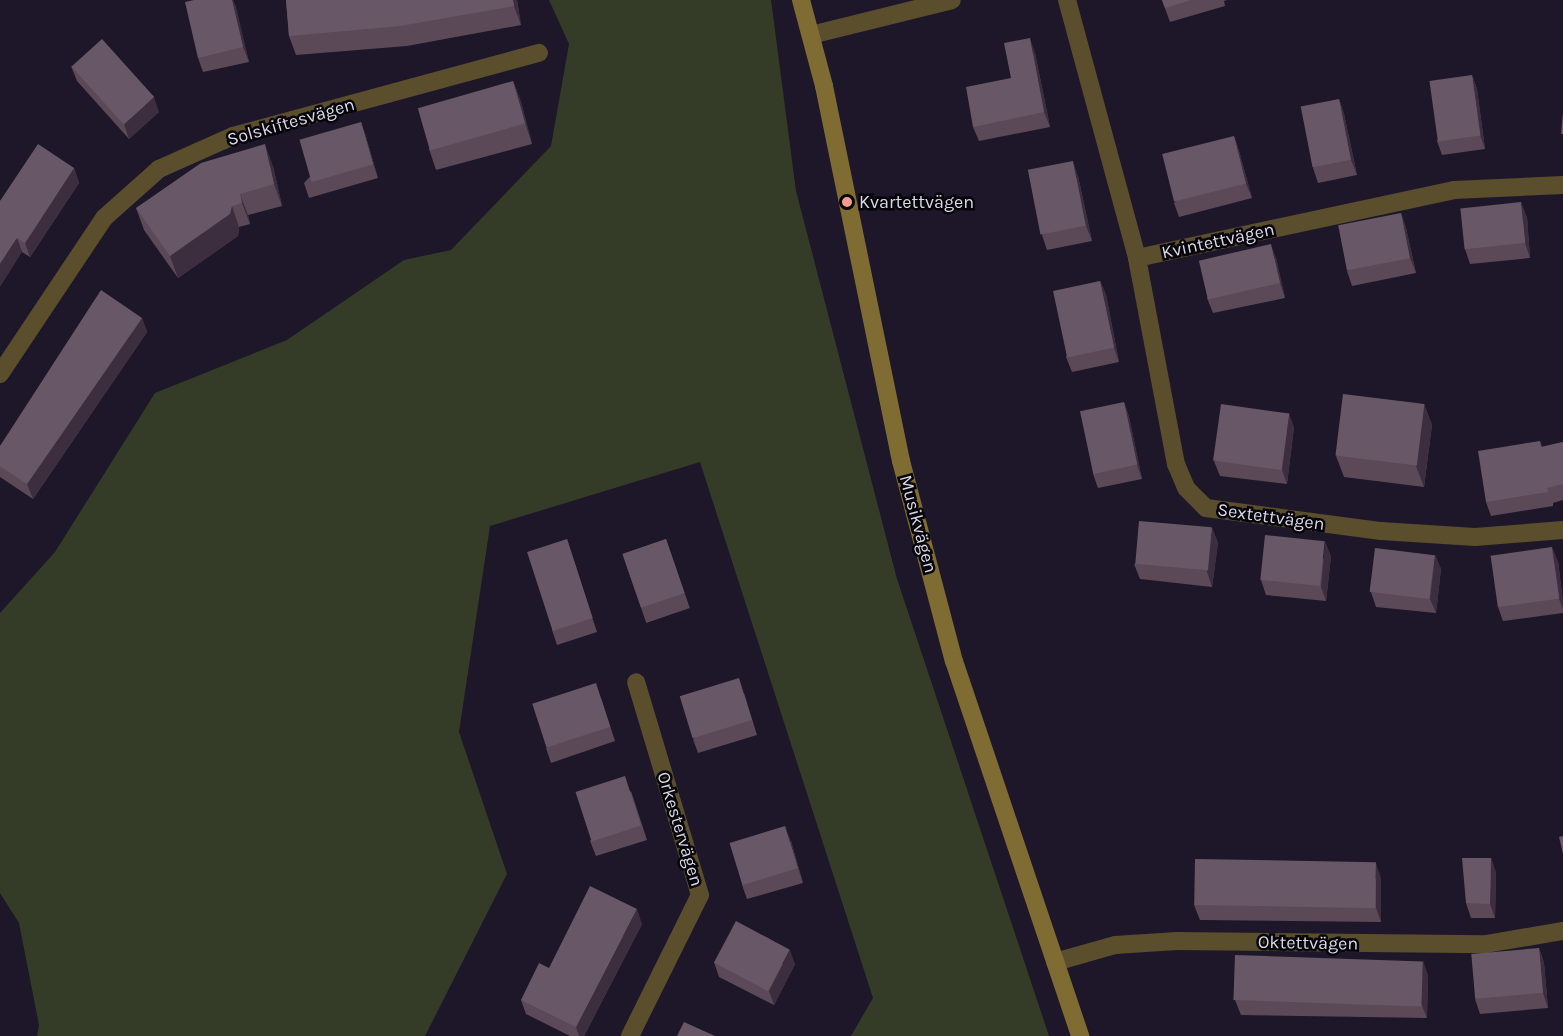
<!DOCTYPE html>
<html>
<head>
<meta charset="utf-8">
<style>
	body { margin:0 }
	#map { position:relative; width:1563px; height:1036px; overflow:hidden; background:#1d1729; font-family:Karla,sans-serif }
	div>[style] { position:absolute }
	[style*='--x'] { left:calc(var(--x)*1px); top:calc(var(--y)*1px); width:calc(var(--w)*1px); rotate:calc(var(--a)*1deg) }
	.green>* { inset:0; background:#343c27 }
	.street>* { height:18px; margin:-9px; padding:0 9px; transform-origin:9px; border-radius:9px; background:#5a4e2c }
	.secondary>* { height:18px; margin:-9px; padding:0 9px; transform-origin:9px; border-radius:9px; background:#7e6c32 }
	.wall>* { inset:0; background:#5b4958; transform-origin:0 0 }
	.shaded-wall>* { inset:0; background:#3c2e3f }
	.building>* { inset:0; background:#685867; transform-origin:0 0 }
	.dots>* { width:16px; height:16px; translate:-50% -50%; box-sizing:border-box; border:3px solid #06050b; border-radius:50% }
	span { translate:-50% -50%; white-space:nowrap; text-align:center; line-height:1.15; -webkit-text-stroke:5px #06050b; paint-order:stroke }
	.street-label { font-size:18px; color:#dbd7e4 }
	.poi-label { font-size:18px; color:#dbd7e4 }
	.left { translate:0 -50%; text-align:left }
</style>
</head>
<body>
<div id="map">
	<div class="green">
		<i style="clip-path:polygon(549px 0,771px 0,796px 191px,897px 579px,1049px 1036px,851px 1036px,873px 998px,700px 462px,490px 526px,459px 732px,507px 874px,425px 1036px,37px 1036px,39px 1025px,19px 923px,0 893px,0 613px,55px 552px,155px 393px,287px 340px,404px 260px,451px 250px,551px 146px,569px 44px)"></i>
	</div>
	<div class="street">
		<i style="--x:1067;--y:0;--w:267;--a:74.8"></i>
		<i style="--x:1137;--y:258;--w:324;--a:-12.1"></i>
		<i style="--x:1454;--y:190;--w:109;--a:-2.6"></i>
		<i style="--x:811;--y:35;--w:145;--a:-13.9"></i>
		<i style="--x:1137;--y:258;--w:210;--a:79.3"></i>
		<i style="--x:1176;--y:464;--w:26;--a:67"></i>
		<i style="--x:1186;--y:488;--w:28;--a:45"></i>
		<i style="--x:1206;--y:508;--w:177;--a:7.5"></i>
		<i style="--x:1381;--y:531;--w:94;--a:3.7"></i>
		<i style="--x:1475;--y:537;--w:88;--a:-4.5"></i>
		<i style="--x:0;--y:374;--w:187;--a:-56.3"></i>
		<i style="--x:104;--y:218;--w:74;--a:-41.7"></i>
		<i style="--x:159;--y:169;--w:81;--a:-24"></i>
		<i style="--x:233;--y:136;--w:317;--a:-15.2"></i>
		<i style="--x:1055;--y:962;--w:62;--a:-15.8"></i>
		<i style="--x:1115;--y:945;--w:62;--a:-3.7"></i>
		<i style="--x:1177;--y:941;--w:309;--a:0.6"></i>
		<i style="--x:1486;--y:944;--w:78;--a:-9.6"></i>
		<i style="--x:630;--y:1036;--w:157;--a:-63.6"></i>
		<i style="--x:700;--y:895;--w:222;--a:-106.7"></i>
	</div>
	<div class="secondary">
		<i style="--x:801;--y:0;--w:89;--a:75"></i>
		<i style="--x:824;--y:86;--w:383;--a:78.4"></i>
		<i style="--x:901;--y:461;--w:207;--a:75.2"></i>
		<i style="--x:954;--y:661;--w:396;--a:71.4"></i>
	</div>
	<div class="wall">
		<i style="clip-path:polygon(194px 0,233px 0,249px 62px,203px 72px,198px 58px)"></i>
		<i style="clip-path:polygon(286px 0,517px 0,521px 25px,407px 46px,296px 55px,289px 36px)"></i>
		<i style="clip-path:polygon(1162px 0,1227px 0,1224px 1px,1225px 6px,1170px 22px)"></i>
		<i style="clip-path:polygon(1035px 53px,1050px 127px,979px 141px,973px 127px,1011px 78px)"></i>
		<i style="clip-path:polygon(71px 66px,159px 112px,129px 139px,77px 81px)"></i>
		<i style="clip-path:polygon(1472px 75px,1477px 89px,1485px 149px,1442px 155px,1437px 141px)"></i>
		<i style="clip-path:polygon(513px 81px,521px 102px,532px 144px,436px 170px,429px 149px)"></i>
		<i style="clip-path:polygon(1339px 99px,1344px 114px,1357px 175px,1318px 183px,1313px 168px)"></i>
		<i style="clip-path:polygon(361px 122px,366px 137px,378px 178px,309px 198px,304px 183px)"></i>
		<i style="clip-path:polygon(1234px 136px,1239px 151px,1252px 198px,1179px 217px,1174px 203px)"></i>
		<i style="clip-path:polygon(273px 166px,282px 206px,248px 215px,250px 224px,239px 227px,238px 236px,178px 278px,144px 230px,136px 208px)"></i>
		<i style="clip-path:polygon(74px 168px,79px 183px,30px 257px,22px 252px,0 201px)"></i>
		<i style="clip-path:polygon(1078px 176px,1092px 241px,1047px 250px,1042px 235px)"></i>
		<i style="clip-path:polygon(1401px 213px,1406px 228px,1416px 273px,1352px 286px,1347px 271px)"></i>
		<i style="clip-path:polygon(1527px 217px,1530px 258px,1470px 264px,1465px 249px)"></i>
		<i style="clip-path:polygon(1276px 258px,1285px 298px,1213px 313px,1207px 298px)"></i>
		<i style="clip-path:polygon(1100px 281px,1106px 295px,1119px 362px,1072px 372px,1066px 357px)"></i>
		<i style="clip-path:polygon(142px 318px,147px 332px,33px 499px,0 477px,0 446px)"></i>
		<i style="clip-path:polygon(1124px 402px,1129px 417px,1142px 479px,1098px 488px,1093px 474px)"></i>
		<i style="clip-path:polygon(1424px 404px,1432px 425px,1424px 487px,1344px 477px,1336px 456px)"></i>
		<i style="clip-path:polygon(1294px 427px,1287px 484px,1220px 476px,1214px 461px)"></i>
		<i style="clip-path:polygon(1540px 441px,1542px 447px,1563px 442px,1563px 500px,1553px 503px,1553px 506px,1491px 516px,1486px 502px)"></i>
		<i style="clip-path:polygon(1212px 528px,1218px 543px,1212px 587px,1140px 579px,1134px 564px)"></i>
		<i style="clip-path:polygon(567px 539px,597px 632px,557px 645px,552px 630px)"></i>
		<i style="left:666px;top:539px;width:73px;height:46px;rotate:71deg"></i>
		<i style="clip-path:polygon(1435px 555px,1441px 569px,1436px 613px,1376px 607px,1371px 592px)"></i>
		<i style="clip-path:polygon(1331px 556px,1326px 601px,1266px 595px,1261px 580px)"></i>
		<i style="clip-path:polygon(1558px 561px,1563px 602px,1563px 613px,1503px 621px,1498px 607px)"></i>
		<i style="clip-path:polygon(744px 693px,757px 735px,698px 753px,693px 739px)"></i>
		<i style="clip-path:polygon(601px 698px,615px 741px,551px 763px,546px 748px)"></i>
		<i style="clip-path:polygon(631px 791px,647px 840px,596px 856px,590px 841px)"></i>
		<i style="clip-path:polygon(791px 841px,803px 883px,747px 899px,742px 885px)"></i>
		<i style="clip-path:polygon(1491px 858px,1496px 873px,1495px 918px,1471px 918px,1466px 903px)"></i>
		<i style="clip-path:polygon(1381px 878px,1381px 922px,1200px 920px,1194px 905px)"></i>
		<i style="clip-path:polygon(642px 924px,584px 1036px,570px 1036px,526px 1014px,521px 1000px)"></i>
		<i style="clip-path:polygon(1539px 948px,1544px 963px,1548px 1008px,1480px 1014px,1475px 999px)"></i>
		<i style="clip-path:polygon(714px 962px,795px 964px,774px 1005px,719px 977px)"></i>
		<i style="clip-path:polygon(1428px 975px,1427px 1018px,1241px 1015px,1235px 1000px)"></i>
	</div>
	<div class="shaded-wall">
		<i style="clip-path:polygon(232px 0,233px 0,236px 6px,249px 62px,243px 47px)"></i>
		<i style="clip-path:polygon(513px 0,517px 0,521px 25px,514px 6px)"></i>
		<i style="clip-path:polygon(1030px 38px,1035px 53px,1050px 127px,1044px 112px)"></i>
		<i style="clip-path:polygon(1472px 75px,1477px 89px,1485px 149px,1480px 135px)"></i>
		<i style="clip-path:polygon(513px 81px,521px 102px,532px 144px,525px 123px)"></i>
		<i style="clip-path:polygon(154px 97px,159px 112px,129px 139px,124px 124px)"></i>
		<i style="clip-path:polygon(1339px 99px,1344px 114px,1357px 175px,1351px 160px)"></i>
		<i style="clip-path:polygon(361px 122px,366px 137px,378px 178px,373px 164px)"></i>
		<i style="clip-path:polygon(1234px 136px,1239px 151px,1252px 198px,1246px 184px)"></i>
		<i style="clip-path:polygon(265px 144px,273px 166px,282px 206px,274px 184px)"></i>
		<i style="clip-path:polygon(1073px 161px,1078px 176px,1092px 241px,1086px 226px)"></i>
		<i style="clip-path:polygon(74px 168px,79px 183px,30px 257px,25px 243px)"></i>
		<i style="clip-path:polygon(240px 194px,248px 215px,250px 224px,242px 203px)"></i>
		<i style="clip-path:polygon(1521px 202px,1527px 217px,1530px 258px,1525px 243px)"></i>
		<i style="clip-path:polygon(232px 206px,239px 227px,238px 236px,178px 278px,170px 256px)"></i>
		<i style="clip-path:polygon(1401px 213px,1406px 228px,1416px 273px,1410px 258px)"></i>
		<i style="clip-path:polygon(17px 238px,22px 252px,0 287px,0 264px)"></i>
		<i style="clip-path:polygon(1271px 244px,1276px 258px,1285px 298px,1280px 283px)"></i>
		<i style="clip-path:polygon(1100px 281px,1106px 295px,1119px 362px,1114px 348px)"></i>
		<i style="clip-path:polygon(142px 318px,147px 332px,33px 499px,27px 484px)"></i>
		<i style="clip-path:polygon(1124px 402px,1129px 417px,1142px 479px,1137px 465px)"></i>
		<i style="clip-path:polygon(1424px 404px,1432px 425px,1424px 487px,1416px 466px)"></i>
		<i style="clip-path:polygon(1289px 413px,1294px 427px,1287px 484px,1282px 470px)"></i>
		<i style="clip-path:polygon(1212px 528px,1218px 543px,1212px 587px,1207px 572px)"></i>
		<i style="clip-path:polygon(567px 539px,572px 554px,597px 632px,592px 618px)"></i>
		<i style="clip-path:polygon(1325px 541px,1331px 556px,1326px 601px,1321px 587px)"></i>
		<i style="clip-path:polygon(1552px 547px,1558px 561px,1563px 602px,1563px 609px,1559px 599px)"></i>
		<i style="clip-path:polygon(1435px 555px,1441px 569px,1436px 613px,1430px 599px)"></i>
		<i style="clip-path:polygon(785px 826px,791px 841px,803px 883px,798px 868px)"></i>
		<i style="clip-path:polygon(1491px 858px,1496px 873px,1495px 918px,1490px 904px)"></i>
		<i style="clip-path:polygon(1376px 863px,1381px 878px,1381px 922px,1376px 908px)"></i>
		<i style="clip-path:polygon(637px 909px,642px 924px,584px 1036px,579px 1036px,576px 1027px)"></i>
		<i style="clip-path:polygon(1539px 948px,1544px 963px,1548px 1008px,1543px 993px)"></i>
		<i style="clip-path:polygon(790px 950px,795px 964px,774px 1005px,769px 991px)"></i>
		<i style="clip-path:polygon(1423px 960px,1428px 975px,1427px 1018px,1421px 1003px)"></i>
	</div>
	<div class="building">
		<i style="clip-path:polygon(194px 0,232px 0,243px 47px,198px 58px,185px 2px)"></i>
		<i style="clip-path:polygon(286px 0,513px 0,514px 6px,400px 26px,289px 36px)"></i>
		<i style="clip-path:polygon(1162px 0,1191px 0,1165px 8px)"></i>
		<i style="clip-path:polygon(1030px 38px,1044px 112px,973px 127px,966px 87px,1011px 78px,1004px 43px)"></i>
		<i style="left:102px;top:39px;width:78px;height:41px;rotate:48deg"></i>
		<i style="left:1472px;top:75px;width:61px;height:43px;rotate:82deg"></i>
		<i style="left:513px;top:81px;width:44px;height:99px;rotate:74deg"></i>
		<i style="left:1339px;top:99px;width:62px;height:39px;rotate:79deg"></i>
		<i style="clip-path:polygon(1563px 113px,1563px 134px,1561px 134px)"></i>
		<i style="left:361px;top:122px;width:44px;height:64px;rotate:74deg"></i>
		<i style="left:1234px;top:136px;width:49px;height:74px;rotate:76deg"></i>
		<i style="clip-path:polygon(38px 144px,74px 168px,25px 243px,17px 238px,0 264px,0 201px)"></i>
		<i style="clip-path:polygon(265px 144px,274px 184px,240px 194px,242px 203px,232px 206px,230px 214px,170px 256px,136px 208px,201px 163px)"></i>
		<i style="left:1073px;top:161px;width:66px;height:46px;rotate:79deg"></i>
		<i style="left:1521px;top:202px;width:41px;height:61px;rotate:84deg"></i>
		<i style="left:1401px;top:213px;width:46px;height:64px;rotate:79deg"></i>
		<i style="left:1271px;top:244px;width:40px;height:74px;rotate:77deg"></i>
		<i style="left:1100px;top:281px;width:68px;height:48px;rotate:78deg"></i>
		<i style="clip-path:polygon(101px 290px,142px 318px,27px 484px,0 466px,0 446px)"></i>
		<i style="left:1343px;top:394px;width:82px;height:62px;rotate:7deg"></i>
		<i style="left:1124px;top:402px;width:64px;height:45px;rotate:78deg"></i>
		<i style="left:1221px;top:404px;width:69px;height:57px;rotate:8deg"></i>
		<i style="clip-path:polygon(1540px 441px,1541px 447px,1563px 442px,1563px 484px,1547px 488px,1548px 492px,1486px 502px,1478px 451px)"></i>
		<i style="left:1139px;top:521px;width:73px;height:43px;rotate:5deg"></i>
		<i style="left:1265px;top:535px;width:60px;height:45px;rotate:6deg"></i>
		<i style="left:567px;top:539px;width:83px;height:42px;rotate:72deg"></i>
		<i style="left:666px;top:539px;width:57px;height:46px;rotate:71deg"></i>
		<i style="left:1552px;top:547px;width:52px;height:62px;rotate:82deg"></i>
		<i style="left:1375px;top:548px;width:60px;height:44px;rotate:7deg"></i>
		<i style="left:739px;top:678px;width:44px;height:62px;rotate:73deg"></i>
		<i style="left:596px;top:683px;width:46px;height:67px;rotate:72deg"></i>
		<i style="left:625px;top:776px;width:52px;height:52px;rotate:72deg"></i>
		<i style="left:785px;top:826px;width:44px;height:58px;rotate:73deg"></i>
		<i style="clip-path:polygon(1563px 836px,1563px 854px,1559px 837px)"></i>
		<i style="clip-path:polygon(1462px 858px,1491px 858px,1490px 904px,1466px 903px)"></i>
		<i style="left:1195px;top:859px;width:181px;height:46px;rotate:1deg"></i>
		<i style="clip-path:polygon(590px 886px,637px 909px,576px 1027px,521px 1000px,539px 963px,549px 968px)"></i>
		<i style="left:736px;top:921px;width:61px;height:47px;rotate:28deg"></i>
		<i style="left:1539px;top:948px;width:45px;height:68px;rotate:85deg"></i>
		<i style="left:1235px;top:955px;width:188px;height:45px;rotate:2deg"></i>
		<i style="clip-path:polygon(684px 1022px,715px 1036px,677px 1036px)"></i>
	</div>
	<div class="dots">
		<i style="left:847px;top:202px;background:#f49e8a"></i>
	</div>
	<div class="street-label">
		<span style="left:291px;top:122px;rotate:-16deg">Solskiftesvägen</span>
		<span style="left:1218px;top:241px;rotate:-12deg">Kvintettvägen</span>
		<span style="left:1271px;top:517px;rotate:8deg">Sextettvägen</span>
		<span style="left:918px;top:524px;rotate:75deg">Musikvägen</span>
		<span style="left:680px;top:829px;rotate:73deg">Orkestervägen</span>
		<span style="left:1308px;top:943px;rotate:1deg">Oktettvägen</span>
	</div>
	<div class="poi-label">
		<span class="left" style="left:859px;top:202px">Kvartettvägen</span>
	</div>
</div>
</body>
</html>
